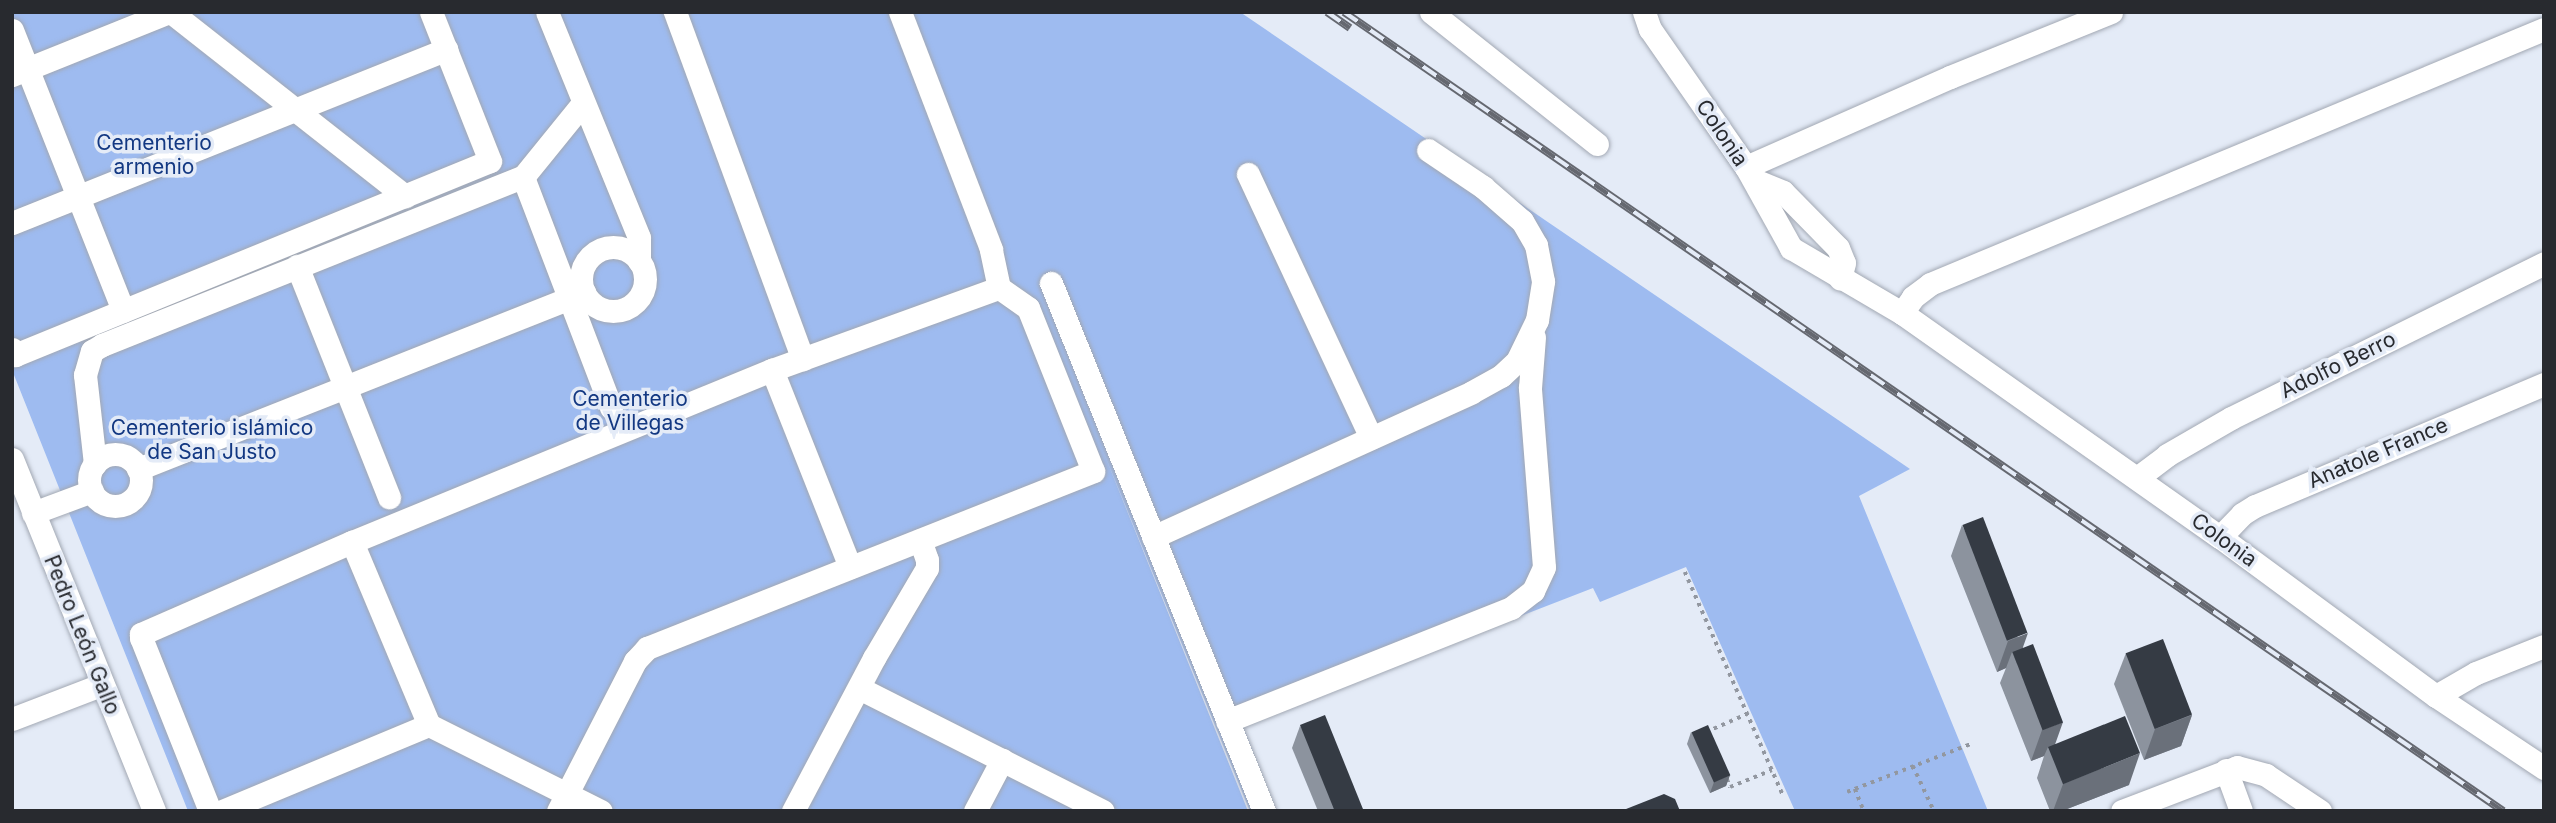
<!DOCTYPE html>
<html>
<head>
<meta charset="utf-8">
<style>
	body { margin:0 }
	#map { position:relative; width:2556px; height:823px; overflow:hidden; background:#e4ebf7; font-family:Inter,sans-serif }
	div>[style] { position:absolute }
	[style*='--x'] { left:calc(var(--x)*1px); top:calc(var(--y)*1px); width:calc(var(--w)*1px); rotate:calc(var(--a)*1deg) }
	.green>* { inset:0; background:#9ebbf0 }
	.path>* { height:3.5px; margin-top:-1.75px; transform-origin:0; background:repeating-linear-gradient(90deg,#9297a0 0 3.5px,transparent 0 8.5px) }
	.roads { filter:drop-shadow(0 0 2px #a2a8b3) drop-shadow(0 0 2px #a2a8b3) }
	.minor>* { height:23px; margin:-11.5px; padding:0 11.5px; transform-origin:11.5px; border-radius:11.5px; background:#fff }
	.minor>.ring { margin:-11.5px; padding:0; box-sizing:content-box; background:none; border:23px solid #fff; border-radius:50% }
	.rail>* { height:8px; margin-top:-4px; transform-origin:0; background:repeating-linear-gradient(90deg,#e4ebf7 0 16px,#656870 0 32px); box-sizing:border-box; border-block:2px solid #656870 }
	.wall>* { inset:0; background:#8c939e }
	.shaded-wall>* { inset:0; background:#6a707a }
	.building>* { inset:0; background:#353b44; transform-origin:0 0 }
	span { translate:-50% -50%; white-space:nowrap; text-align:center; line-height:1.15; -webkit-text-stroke:7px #e4ebf7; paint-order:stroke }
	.street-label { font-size:21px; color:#282a2f }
	.park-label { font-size:21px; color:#133882 }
	.frame { position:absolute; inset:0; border:14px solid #282a2f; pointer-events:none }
</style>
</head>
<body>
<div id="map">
	<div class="green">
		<i style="clip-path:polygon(12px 12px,1240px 12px,1910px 469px,1859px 496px,1988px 811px,1795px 811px,1686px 567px,1600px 602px,1593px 588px,1242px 724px,1276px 811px,1250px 811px,1101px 446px,1248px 811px,188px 811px,12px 370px)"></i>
	</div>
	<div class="path">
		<i style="--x:1685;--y:572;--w:246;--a:66.3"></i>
		<i style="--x:1706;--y:732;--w:45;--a:-23.7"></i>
		<i style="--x:1913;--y:766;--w:50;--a:65"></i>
		<i style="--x:1727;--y:779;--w:9;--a:69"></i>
		<i style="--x:1730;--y:787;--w:45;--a:-22"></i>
		<i style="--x:1855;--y:789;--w:24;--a:68"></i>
		<i style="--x:1847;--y:792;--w:133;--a:-21.2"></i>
	</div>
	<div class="roads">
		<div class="minor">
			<i style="--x:171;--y:12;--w:298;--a:38.2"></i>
			<i style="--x:547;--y:12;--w:244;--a:67.8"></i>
			<i style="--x:639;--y:238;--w:23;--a:90"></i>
			<i style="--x:675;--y:12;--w:370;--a:69.8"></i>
			<i style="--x:1431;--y:12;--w:212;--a:38.5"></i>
			<i style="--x:1644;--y:12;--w:18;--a:71"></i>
			<i style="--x:1650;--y:29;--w:168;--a:55.2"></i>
			<i style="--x:1746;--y:167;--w:93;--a:60.9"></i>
			<i style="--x:1791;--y:248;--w:129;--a:30.4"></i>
			<i style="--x:1902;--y:313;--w:389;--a:35.2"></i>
			<i style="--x:2220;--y:537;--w:268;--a:36.4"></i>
			<i style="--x:2436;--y:696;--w:130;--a:33.7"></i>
			<i style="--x:12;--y:30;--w:302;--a:68.4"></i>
			<i style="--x:12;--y:75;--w:169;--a:-21.9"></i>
			<i style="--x:583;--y:103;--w:95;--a:129"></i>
			<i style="--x:523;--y:177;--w:247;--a:69.1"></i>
			<i style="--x:1746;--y:167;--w:223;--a:-23.8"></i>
			<i style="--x:1950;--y:77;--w:174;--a:-22"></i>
			<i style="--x:1248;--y:174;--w:291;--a:65"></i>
			<i style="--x:1754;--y:180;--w:31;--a:22"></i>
			<i style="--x:1783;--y:192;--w:78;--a:45.5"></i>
			<i style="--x:1838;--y:248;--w:16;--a:68"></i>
			<i style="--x:1844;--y:263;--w:16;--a:104"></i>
			<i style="--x:12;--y:223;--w:468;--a:-21.8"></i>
			<i class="ring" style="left:581px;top:247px;width:41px;height:41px"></i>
			<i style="--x:297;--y:266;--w:249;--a:68.3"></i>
			<i style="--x:1051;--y:283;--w:569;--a:68.03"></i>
			<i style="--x:1902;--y:313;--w:19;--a:-55"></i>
			<i style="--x:1913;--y:297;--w:21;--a:-37"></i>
			<i style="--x:1930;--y:284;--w:665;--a:-22.55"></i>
			<i style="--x:12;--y:349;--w:7;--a:63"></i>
			<i style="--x:15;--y:355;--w:513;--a:-22.22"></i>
			<i style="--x:490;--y:161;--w:160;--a:-111.6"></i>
			<i style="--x:772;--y:370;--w:212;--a:68.4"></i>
			<i class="ring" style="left:89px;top:454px;width:29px;height:29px"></i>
			<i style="--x:12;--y:459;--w:380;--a:68"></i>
			<i style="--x:95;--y:464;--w:90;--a:-96.4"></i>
			<i style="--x:85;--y:375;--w:25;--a:-74"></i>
			<i style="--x:92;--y:351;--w:12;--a:-31"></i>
			<i style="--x:102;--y:345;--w:453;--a:-21.8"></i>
			<i style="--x:138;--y:469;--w:480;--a:-21.6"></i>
			<i style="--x:2137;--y:478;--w:38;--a:-37"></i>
			<i style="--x:2167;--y:455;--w:74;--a:-30"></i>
			<i style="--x:2231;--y:418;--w:349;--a:-26.3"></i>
			<i style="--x:33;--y:513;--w:63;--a:-20.4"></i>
			<i style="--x:1153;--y:537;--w:350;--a:-24.4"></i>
			<i style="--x:1472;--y:392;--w:33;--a:-29"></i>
			<i style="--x:1501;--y:376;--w:22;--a:-43"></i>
			<i style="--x:1517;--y:361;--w:46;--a:-64"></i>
			<i style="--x:1537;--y:320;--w:39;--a:-81"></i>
			<i style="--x:1543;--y:281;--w:37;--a:-101"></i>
			<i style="--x:1536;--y:245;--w:28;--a:-120"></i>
			<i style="--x:1522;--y:221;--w:52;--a:-138.9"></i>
			<i style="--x:1483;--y:187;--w:66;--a:-146.1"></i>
			<i style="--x:2220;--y:537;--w:32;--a:-46"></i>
			<i style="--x:2242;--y:514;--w:15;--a:-32"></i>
			<i style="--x:2255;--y:506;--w:314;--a:-22.9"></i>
			<i style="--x:352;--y:542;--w:199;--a:67.2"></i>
			<i style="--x:429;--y:725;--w:192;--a:26.6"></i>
			<i style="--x:859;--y:688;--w:273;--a:26.8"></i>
			<i style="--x:2436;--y:696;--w:46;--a:-29.9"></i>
			<i style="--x:2476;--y:673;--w:73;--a:-21.7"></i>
			<i style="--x:12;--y:719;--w:97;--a:-21"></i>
			<i style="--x:1227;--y:721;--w:306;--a:-21.7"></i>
			<i style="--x:1511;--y:608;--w:28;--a:-38"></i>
			<i style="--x:1533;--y:591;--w:26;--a:-65"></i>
			<i style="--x:1544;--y:567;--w:180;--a:-94.5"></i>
			<i style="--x:1530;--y:388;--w:51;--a:-85.5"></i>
			<i style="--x:2226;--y:770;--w:44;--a:69.9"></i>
			<i style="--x:210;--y:811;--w:186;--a:-111.7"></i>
			<i style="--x:141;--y:638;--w:4;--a:-90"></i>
			<i style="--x:141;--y:634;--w:230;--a:-23.6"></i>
			<i style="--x:352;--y:542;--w:454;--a:-22.3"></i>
			<i style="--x:772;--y:370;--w:241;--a:-19.9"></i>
			<i style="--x:222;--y:811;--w:224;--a:-22.6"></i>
			<i style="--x:558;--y:811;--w:169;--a:-62.8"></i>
			<i style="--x:635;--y:661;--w:18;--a:-47"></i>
			<i style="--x:647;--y:648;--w:480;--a:-21.6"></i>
			<i style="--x:1093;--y:471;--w:175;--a:-111.7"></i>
			<i style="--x:1028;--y:308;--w:35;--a:-145"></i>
			<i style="--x:999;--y:288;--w:40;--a:-102"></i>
			<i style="--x:991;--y:249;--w:254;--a:-111"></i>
			<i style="--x:793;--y:811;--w:173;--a:-62.1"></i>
			<i style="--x:874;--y:658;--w:104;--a:-59.5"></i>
			<i style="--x:927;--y:568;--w:8;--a:-90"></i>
			<i style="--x:927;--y:560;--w:21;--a:-109"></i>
			<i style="--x:975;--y:811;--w:58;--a:-62.1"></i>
			<i style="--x:2122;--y:811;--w:123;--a:-20.9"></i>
			<i style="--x:2237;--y:767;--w:30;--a:15"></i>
			<i style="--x:2266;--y:775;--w:65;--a:33.7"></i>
		</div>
	</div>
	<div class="rail">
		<i style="--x:1327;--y:12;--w:28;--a:35"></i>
		<i style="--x:1344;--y:12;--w:1408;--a:34.58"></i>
	</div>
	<div class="wall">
		<i style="clip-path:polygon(1962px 525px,2023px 648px,2055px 744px,2129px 785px,2062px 811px,2050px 811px,2037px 778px,2044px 756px,2031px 761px,2000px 683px,2006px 668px,1997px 672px,1951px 556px)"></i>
		<i style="clip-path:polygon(2126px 653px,2192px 715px,2181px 746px,2144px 760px,2114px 684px)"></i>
		<i style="clip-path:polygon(1300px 726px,1364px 811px,1318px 811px,1292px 748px)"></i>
		<i style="clip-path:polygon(1691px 732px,1730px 775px,1726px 786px,1710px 793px,1687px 744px)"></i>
	</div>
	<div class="shaded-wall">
		<i style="clip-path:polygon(2028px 633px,2017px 664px,2012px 652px,2006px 668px,1997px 672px,2008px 641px)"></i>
		<i style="clip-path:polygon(2192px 715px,2181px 746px,2144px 760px,2155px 729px)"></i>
		<i style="clip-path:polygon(2063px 722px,2052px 753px,2048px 747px,2044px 756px,2031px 761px,2042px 730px)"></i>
		<i style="clip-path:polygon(2140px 753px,2129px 785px,2062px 811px,2053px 811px,2063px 784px)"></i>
		<i style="clip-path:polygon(1730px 775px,1726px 786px,1710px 793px,1714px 782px)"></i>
	</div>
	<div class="building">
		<i style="left:1983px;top:517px;width:124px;height:22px;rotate:69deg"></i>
		<i style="left:2163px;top:639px;width:81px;height:40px;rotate:69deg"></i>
		<i style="left:2033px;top:644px;width:84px;height:22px;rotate:69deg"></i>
		<i style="left:1325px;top:715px;width:104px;height:27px;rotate:68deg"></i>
		<i style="left:2125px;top:716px;width:40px;height:83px;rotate:68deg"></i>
		<i style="left:1708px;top:725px;width:55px;height:18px;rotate:66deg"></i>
		<i style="clip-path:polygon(1664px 794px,1675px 799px,1680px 811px,1621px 811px)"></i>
	</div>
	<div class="street-label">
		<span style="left:1722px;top:133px;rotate:56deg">Colonia</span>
		<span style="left:2338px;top:365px;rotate:-26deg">Adolfo Berro</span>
		<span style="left:2378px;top:453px;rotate:-23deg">Anatole France</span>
		<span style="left:2224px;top:540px;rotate:36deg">Colonia</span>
		<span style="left:82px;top:635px;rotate:68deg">Pedro León Gallo</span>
	</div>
	<div class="park-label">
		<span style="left:154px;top:155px">Cementerio<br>armenio</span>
		<span style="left:630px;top:411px">Cementerio<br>de Villegas</span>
		<span style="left:212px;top:440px">Cementerio islámico<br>de San Justo</span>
	</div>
	<div class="frame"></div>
</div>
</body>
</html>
